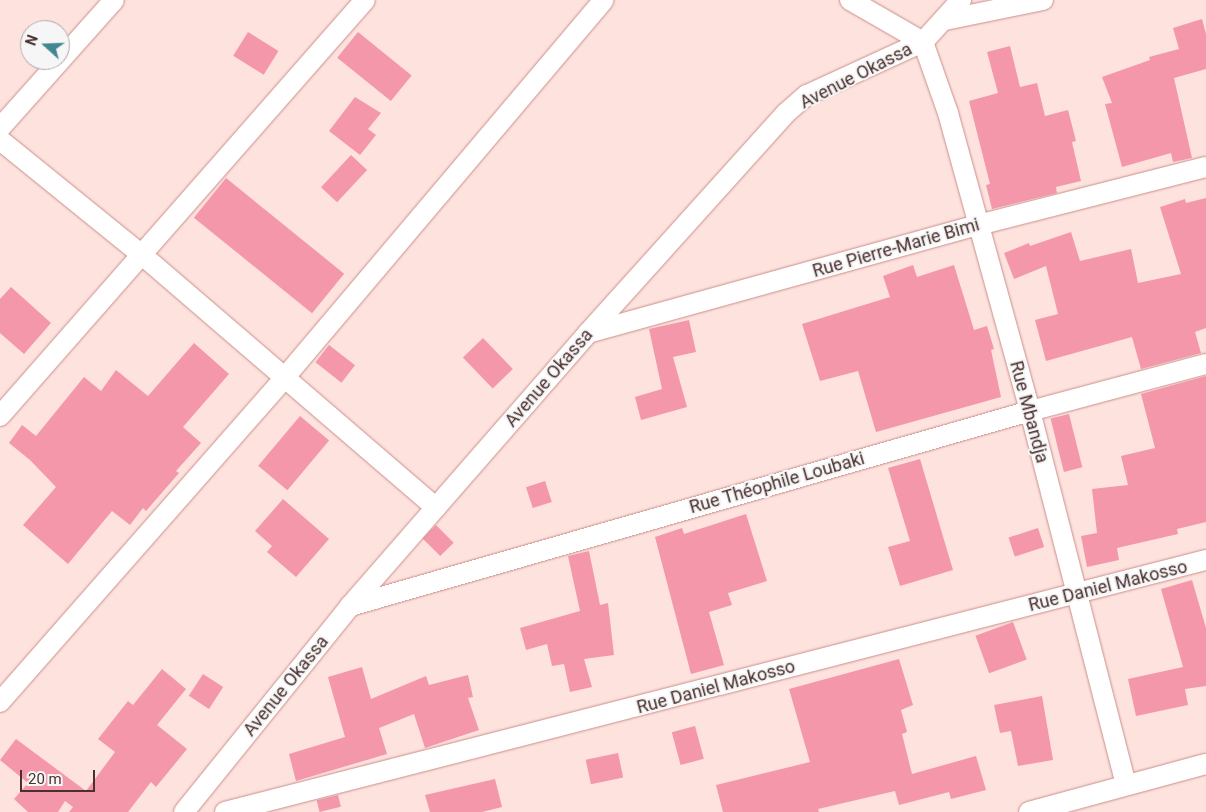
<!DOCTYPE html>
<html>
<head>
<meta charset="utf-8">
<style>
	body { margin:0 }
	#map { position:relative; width:1206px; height:812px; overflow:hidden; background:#fde2de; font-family:Roboto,sans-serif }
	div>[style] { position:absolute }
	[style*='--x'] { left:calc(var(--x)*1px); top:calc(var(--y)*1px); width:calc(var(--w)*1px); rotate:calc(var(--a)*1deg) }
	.building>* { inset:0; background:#f497aa; transform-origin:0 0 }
	.roads { filter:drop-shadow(0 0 1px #cc8e88) drop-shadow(0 0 1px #cc8e88) }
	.minor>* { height:20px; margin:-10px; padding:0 10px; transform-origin:10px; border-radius:10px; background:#fff }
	span { translate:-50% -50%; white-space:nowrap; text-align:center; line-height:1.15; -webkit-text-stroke:4px #f6f6f6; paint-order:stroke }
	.street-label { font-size:18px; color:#4a302e }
	.north { position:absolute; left:20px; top:20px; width:50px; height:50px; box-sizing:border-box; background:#f6f6f6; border:1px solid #b1a7a6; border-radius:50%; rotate:290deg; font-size:14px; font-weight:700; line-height:20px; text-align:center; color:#4a302e }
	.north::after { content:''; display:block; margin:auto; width:18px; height:22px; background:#418891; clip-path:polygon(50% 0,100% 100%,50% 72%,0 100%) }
	.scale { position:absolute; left:20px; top:770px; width:75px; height:22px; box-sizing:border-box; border:2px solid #4a302e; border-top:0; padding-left:6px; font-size:15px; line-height:18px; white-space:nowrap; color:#4a302e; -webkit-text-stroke:4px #f6f6f6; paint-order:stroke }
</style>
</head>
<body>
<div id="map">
	<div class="building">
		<i style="clip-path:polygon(1202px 19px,1206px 34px,1206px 69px,1174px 78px,1192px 158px,1173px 162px,1171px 153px,1122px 167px,1105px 104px,1112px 103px,1102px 77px,1150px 60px,1149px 57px,1179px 49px,1173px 28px)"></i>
		<i style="left:248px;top:32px;width:36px;height:28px;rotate:32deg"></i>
		<i style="left:358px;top:32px;width:69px;height:33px;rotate:39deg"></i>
		<i style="clip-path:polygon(1010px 46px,1020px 87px,1037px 83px,1045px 116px,1068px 110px,1076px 141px,1072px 142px,1081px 181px,1056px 187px,1057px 193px,992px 209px,986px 185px,990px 184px,969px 101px,998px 93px,987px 52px)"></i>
		<i style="clip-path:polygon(355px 97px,381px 113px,368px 129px,376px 135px,360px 155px,329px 131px)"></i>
		<i style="left:351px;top:155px;width:22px;height:44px;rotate:43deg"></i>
		<i style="left:226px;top:178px;width:152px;height:51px;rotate:39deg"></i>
		<i style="clip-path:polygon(1206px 198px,1206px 328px,1195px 332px,1201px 353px,1141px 369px,1132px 337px,1046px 361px,1035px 320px,1058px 314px,1046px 266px,1014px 279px,1004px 253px,1029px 243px,1030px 246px,1071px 232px,1080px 261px,1131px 249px,1138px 283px,1181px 274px,1160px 207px,1185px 199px,1186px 203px)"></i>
		<i style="clip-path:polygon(913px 265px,917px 277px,954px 265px,974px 330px,987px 326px,994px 349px,991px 350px,1001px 397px,876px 432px,858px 371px,820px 381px,802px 324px,890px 297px,883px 276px)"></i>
		<i style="clip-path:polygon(11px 287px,51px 323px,24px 354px,0 333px,0 299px)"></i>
		<i style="clip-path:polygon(689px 320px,696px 352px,673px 357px,687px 407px,641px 420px,635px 397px,662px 389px,649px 329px)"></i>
		<i style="left:483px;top:338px;width:43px;height:28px;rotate:46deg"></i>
		<i style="clip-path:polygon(194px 343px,229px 374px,183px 427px,201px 443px,176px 471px,179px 473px,146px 511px,143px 508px,130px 525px,112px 511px,68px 564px,23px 525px,56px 487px,30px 460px,9px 443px,22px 425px,36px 436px,84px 377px,101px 391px,116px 370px,148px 396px)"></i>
		<i style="left:329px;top:345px;width:33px;height:22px;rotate:38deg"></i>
		<i style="clip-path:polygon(1206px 376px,1206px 522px,1177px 529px,1178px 534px,1117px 548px,1119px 560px,1087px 567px,1081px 536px,1097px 533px,1092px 489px,1128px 485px,1121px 456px,1155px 448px,1141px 394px)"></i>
		<i style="left:1069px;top:414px;width:55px;height:19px;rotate:76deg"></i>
		<i style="left:300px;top:416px;width:38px;height:65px;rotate:40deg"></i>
		<i style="clip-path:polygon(920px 459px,953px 570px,900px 586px,888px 547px,910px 541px,888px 468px)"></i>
		<i style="left:545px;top:481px;width:22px;height:20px;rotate:72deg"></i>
		<i style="clip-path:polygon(283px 499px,329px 539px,296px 577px,267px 552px,272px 546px,255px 531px)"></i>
		<i style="clip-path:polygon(746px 514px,767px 581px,728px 593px,732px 605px,709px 612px,724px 665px,691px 674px,655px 537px,682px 528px,684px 534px)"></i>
		<i style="left:436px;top:525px;width:25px;height:19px;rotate:45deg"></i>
		<i style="left:1038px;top:528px;width:20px;height:31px;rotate:72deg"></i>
		<i style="clip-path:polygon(589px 551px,600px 605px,608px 603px,614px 655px,584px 659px,592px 687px,570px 692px,564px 664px,552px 666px,547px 644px,526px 650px,520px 628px,580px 611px,568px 556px)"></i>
		<i style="clip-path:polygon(1192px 580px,1206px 628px,1206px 686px,1185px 689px,1188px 705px,1136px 716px,1128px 679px,1183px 667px,1161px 589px)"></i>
		<i style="left:1013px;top:622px;width:40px;height:40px;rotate:70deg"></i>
		<i style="clip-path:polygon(899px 659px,913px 705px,901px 710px,907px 732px,902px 734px,912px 774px,976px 756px,986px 790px,951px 799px,949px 792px,899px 805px,895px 791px,818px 809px,819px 812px,723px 812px,716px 785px,810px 762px,789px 689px)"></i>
		<i style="clip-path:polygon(362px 667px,371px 699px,426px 676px,429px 685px,468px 675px,473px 697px,468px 698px,479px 730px,425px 748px,414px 714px,379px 728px,387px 754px,296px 781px,289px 754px,345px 737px,328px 677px)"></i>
		<i style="clip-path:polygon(162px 669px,186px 689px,157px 725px,187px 749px,156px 787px,151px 782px,128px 812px,69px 812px,73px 807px,65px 801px,58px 812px,28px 812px,14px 799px,28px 783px,0 760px,16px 739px,86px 791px,115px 752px,98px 739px,128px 701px,133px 705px)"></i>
		<i style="left:203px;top:674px;width:24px;height:26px;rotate:33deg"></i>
		<i style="clip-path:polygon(1042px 696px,1053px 760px,1018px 766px,1011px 731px,1000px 733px,994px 705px)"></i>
		<i style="left:695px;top:726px;width:34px;height:24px;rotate:75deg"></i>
		<i style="left:618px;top:753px;width:25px;height:33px;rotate:78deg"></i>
		<i style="clip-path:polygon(495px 779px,502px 807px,482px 812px,430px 812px,425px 795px)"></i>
		<i style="left:338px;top:795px;width:12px;height:22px;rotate:76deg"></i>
	</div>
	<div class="roads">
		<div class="minor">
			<i style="--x:850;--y:0;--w:84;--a:29.9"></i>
			<i style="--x:945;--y:20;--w:100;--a:-11.5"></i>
			<i style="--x:923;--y:42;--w:75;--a:70.6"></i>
			<i style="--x:948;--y:113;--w:309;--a:74.6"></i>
			<i style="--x:1030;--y:411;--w:386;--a:75.6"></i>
			<i style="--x:0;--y:128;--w:171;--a:-48.3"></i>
			<i style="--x:0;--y:140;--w:181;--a:39"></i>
			<i style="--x:141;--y:254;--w:389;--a:40.7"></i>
			<i style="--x:588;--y:333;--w:405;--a:-15.5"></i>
			<i style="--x:978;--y:225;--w:235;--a:-14.3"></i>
			<i style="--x:0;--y:416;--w:553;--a:-48.74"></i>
			<i style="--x:350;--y:606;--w:707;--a:-16"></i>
			<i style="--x:1030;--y:411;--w:182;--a:-15"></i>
			<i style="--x:0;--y:702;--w:434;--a:-48.7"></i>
			<i style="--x:286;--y:376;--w:492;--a:-49.8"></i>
			<i style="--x:184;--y:812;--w:265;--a:-51.1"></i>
			<i style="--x:350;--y:606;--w:362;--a:-48.9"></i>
			<i style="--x:588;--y:333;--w:296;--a:-48"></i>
			<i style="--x:786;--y:113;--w:28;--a:-41"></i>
			<i style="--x:807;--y:95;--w:128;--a:-24.6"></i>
			<i style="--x:923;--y:42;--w:57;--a:-47.9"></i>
			<i style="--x:225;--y:812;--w:1013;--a:-14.41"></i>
			<i style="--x:1029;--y:812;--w:183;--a:-15.2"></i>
		</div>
	</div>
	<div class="street-label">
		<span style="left:856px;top:76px;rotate:-27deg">Avenue Okassa</span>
		<span style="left:896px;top:248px;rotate:-16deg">Rue Pierre-Marie Bimi</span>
		<span style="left:549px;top:378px;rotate:-49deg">Avenue Okassa</span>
		<span style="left:1029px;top:412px;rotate:75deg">Rue Mbandja</span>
		<span style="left:777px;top:483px;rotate:-16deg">Rue Théophile Loubaki</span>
		<span style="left:1108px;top:586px;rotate:-14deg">Rue Daniel Makosso</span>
		<span style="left:286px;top:686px;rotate:-51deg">Avenue Okassa</span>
		<span style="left:716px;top:687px;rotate:-15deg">Rue Daniel Makosso</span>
	</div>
	<div class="north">N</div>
	<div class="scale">20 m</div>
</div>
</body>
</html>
